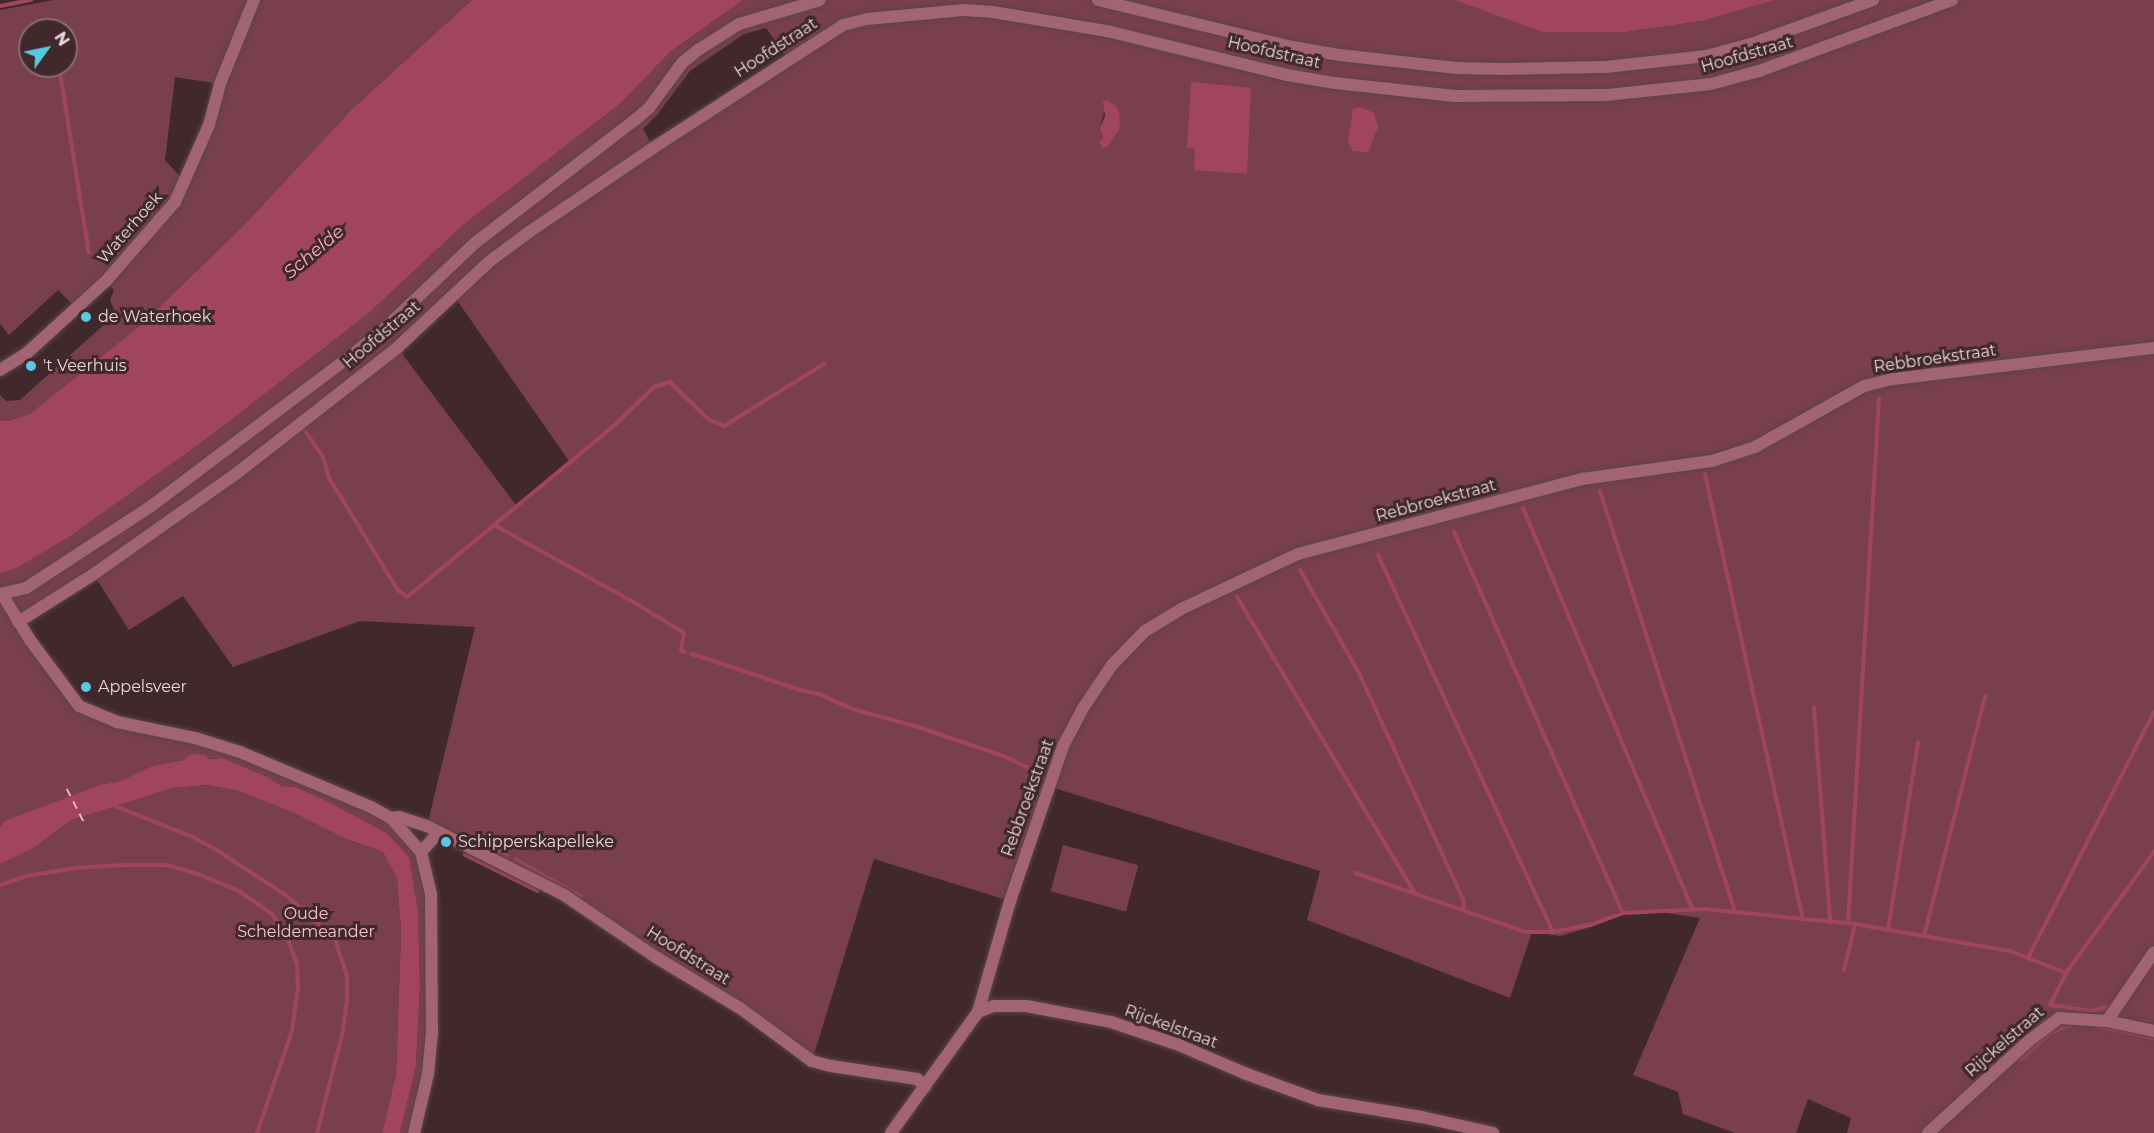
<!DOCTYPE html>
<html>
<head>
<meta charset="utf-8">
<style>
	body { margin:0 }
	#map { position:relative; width:2154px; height:1133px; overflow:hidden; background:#40282d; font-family:Montserrat,sans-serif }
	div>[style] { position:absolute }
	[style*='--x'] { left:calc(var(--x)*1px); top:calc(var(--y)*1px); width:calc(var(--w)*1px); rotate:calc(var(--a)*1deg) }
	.green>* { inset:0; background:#7a3f4e; transform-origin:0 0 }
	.water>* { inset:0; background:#a1455f }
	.stream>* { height:4px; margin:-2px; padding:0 2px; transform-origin:2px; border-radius:2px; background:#a1455f }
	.ferry>* { height:1.5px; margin-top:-0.75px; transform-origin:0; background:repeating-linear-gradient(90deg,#fcafc1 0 8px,transparent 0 14px) }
	.roads { filter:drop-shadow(0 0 2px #5b4449) drop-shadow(0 0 2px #5b4449) }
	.street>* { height:12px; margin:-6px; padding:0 6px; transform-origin:6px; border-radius:6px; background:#a26372 }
	.dots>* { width:16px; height:16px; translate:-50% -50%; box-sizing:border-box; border:3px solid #40282d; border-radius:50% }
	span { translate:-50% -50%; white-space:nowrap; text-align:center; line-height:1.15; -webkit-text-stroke:6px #40282d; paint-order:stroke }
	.street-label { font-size:16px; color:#e7d6da }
	.poi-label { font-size:16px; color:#e7d6da }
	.left { translate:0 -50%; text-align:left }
	.park-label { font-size:16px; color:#f6c1cc }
	.water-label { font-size:18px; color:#fcafc1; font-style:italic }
	.north { position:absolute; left:18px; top:18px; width:60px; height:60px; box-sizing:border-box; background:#40282d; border:2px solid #836e72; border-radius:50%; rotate:57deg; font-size:16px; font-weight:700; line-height:24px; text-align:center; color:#e7d6da }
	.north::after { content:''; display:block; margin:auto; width:21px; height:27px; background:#57c9e2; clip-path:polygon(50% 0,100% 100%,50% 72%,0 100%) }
</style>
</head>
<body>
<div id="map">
	<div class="green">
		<i style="clip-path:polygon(evenodd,54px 0,472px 0,352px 109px,245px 224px,141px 325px,58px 394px,30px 414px,8px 421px,0 420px,0 395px,6px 401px,20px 400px,116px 314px,110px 300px,114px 290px,106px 281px,76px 308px,58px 290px,9px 335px,0 324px,0 10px,54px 0,30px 30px,66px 30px,66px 66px,30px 66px,30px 30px,54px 0,175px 77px,220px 84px,185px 182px,165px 160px,175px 77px)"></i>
		<i style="clip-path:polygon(evenodd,743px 0,1454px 0,1542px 32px,1627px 32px,1702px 21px,1776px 0,2154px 0,2154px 1133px,1847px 1133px,1851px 1118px,1808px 1099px,1796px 1133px,1735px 1133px,1683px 1114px,1678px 1092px,1633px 1075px,1700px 918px,1647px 910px,1619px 912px,1591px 927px,1560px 936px,1532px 932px,1510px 998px,1307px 920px,1320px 871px,1048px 786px,1010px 901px,874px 859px,812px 1061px,618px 931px,427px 826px,475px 627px,360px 621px,233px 667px,183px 596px,129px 630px,94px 575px,18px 622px,23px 638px,44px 669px,66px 699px,70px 696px,78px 707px,195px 738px,391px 818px,424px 861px,432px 1032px,414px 1133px,400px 1133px,416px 1066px,420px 986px,418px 911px,409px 857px,387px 833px,323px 799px,296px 787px,281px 786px,270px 778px,223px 758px,184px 760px,152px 766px,118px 782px,102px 784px,4px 821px,0 827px,0 574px,17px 568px,69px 537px,209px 437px,369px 313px,462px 226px,621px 103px,670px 52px,743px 0,766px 28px,787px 59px,653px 147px,643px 129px,657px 115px,690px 71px,744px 34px,766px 28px,743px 0,1105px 108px,1119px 112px,1119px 120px,1103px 147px,1100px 142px,1103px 138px,1100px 128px,1105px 108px,743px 0,454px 296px,569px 461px,516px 505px,400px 351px,454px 296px)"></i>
		<i style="clip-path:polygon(208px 785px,238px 791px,290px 811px,344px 838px,383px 852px,397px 879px,401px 932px,396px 1074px,382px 1133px,0 1133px,0 864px,32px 849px,72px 820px,173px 788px)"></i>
		<i style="left:1063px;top:845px;width:78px;height:48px;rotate:15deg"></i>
	</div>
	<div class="water">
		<i style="clip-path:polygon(472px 0,743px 0,670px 52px,621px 103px,462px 226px,369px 313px,209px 437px,69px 537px,17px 568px,0 574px,0 420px,8px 421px,30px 414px,141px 325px,245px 224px,352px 109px)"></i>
		<i style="clip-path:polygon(1454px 0,1776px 0,1702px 21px,1627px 32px,1542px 32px)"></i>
		<i style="clip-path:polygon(1191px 82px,1251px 88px,1247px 174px,1194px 170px,1195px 149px,1187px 148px)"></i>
		<i style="clip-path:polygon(1107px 100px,1115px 105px,1119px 112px,1120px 128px,1108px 146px,1103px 148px,1099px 142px,1103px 138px,1100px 128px,1105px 116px,1103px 101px)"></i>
		<i style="clip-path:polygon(1360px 107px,1374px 113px,1378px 127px,1368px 152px,1353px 151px,1348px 142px,1353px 109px)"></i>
		<i style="clip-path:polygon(191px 754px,205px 755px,208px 759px,223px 758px,270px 778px,281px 786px,296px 787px,323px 799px,387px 833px,409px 857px,418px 911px,420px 986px,416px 1066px,400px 1133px,382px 1133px,396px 1074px,401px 932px,397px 879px,383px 852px,344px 838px,290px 811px,238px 791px,208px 785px,173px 788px,72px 820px,32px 849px,0 864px,0 827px,4px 821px,102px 784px,118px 782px,152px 766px,184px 760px)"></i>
	</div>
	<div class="stream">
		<i style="--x:0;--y:6;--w:32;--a:-11"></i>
		<i style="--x:51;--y:20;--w:10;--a:79"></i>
		<i style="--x:59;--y:66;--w:189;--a:80.9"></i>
		<i style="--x:304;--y:429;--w:34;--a:56"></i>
		<i style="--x:323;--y:457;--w:22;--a:74"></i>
		<i style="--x:329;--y:478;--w:132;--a:58.4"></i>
		<i style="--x:398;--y:590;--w:11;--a:38"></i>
		<i style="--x:407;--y:597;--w:270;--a:-39.6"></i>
		<i style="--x:615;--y:425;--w:54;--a:-44.3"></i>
		<i style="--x:654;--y:387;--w:17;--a:-17"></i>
		<i style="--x:670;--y:382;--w:53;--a:44.2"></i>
		<i style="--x:708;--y:419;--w:17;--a:24"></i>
		<i style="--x:724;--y:426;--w:118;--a:-31.8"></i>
		<i style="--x:1705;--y:474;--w:456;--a:77.6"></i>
		<i style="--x:1600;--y:491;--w:442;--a:72.2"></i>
		<i style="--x:1523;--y:508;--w:436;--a:67.1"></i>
		<i style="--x:494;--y:525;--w:155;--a:28.9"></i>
		<i style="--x:630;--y:600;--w:63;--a:31.4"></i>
		<i style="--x:684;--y:633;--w:17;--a:100"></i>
		<i style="--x:681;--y:650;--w:4;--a:27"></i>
		<i style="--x:1454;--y:532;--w:417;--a:66.1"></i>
		<i style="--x:1378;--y:555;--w:416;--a:65.1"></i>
		<i style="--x:1300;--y:570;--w:119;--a:60.2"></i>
		<i style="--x:1359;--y:673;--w:249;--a:65.3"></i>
		<i style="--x:1463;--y:899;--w:12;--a:85"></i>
		<i style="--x:1237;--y:597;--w:344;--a:59"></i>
		<i style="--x:692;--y:654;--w:114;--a:18.4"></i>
		<i style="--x:800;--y:690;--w:19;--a:12"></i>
		<i style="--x:819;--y:694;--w:37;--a:24"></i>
		<i style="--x:853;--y:709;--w:67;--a:15.5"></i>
		<i style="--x:918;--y:727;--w:93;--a:18.8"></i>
		<i style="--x:1006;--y:757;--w:37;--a:26"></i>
		<i style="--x:1814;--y:707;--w:216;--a:85.7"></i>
		<i style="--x:115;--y:806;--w:84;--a:21.7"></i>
		<i style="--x:193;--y:837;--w:29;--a:29"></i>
		<i style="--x:218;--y:851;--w:82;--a:33.1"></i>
		<i style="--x:287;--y:896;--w:64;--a:41.9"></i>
		<i style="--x:335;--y:939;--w:39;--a:72"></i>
		<i style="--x:347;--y:976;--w:24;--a:90"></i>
		<i style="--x:347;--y:1000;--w:35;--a:98"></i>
		<i style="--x:342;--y:1035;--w:101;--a:104.3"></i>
		<i style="--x:499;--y:851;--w:9;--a:27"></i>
		<i style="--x:465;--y:855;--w:81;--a:26.3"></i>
		<i style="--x:515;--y:859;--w:76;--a:29.3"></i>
		<i style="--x:1355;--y:873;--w:180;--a:19.1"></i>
		<i style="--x:1525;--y:932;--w:28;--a:0"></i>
		<i style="--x:1553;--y:932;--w:38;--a:-11"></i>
		<i style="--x:1590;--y:925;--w:35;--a:-20"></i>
		<i style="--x:1623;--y:913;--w:81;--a:-2.8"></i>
		<i style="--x:1704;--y:909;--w:152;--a:5.7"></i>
		<i style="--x:1855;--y:924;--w:157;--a:9.9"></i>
		<i style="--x:2010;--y:951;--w:60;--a:21.4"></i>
		<i style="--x:0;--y:885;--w:28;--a:-19"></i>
		<i style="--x:26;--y:876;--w:50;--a:-9.3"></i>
		<i style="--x:75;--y:868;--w:47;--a:-3.7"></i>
		<i style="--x:122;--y:865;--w:45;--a:0"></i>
		<i style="--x:167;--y:865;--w:32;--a:16"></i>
		<i style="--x:198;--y:874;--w:44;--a:22.5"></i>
		<i style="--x:239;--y:891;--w:40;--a:34.9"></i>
		<i style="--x:272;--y:914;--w:24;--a:55"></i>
		<i style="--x:286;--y:934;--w:33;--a:70"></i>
		<i style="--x:297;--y:965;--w:23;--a:88"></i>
		<i style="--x:298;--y:988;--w:43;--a:97.9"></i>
		<i style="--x:292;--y:1031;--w:108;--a:108.9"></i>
		<i style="--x:1848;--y:923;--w:525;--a:-86.61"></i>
		<i style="--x:1888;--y:930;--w:190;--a:-80.9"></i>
		<i style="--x:1924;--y:936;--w:248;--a:-75.7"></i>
		<i style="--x:2028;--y:958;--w:276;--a:-62.9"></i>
		<i style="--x:1844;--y:970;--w:47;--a:-76.6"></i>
		<i style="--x:2111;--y:1006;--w:21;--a:166"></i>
		<i style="--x:2091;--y:1011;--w:41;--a:-171.7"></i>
		<i style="--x:2050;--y:1005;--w:36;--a:-63"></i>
		<i style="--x:2066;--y:973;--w:150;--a:-54"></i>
		<i style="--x:2096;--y:1026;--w:59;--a:11.7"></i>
		<i style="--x:2020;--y:1060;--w:43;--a:-41.2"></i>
		<i style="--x:2052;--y:1032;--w:20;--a:-20"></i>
	</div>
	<div class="ferry">
		<i style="--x:67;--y:789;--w:39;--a:63"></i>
	</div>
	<div class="roads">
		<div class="street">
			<i style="--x:1098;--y:0;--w:201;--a:13.6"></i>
			<i style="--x:1293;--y:47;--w:48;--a:9.7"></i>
			<i style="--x:1340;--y:55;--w:117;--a:6.4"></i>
			<i style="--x:1456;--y:68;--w:47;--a:1.2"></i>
			<i style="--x:1503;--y:69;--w:103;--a:-1.1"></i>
			<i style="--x:1606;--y:67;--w:101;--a:-6.3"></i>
			<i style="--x:1706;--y:56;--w:47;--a:-14.9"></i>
			<i style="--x:1751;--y:44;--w:130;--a:-19.8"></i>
			<i style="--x:0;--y:370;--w:31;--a:-32"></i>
			<i style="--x:26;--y:354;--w:108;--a:-42.4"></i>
			<i style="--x:106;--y:281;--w:105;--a:-48.9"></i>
			<i style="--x:175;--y:202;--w:84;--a:-66.2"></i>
			<i style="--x:209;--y:125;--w:42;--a:-75"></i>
			<i style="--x:220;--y:84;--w:91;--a:-68"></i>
			<i style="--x:0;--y:594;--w:27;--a:-13"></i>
			<i style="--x:26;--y:588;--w:148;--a:-33.2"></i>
			<i style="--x:150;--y:507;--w:261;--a:-37"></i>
			<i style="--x:358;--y:350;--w:32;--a:-39"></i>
			<i style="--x:383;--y:330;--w:127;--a:-43.4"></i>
			<i style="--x:475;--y:243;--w:202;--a:-37.6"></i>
			<i style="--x:635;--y:120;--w:18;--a:-41"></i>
			<i style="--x:649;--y:108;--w:56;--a:-53.7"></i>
			<i style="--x:682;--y:63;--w:21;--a:-39"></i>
			<i style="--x:698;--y:50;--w:49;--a:-32.4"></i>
			<i style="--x:739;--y:24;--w:84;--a:-16.5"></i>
			<i style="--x:2;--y:594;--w:54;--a:58.7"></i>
			<i style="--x:30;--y:640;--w:82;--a:53.4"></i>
			<i style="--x:79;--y:706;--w:41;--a:22.8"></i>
			<i style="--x:117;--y:722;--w:80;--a:11.6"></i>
			<i style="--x:195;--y:738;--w:47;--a:17.3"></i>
			<i style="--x:240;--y:752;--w:142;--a:22.8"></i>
			<i style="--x:371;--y:807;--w:23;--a:29"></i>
			<i style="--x:391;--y:818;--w:45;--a:48.6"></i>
			<i style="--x:421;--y:852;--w:43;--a:76.6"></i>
			<i style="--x:431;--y:894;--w:138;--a:89.6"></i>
			<i style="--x:432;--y:1032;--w:42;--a:95.4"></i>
			<i style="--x:428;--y:1074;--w:61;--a:103.3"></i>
			<i style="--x:18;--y:622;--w:90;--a:-32.3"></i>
			<i style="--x:94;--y:574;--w:175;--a:-35.2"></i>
			<i style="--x:237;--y:473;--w:204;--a:-38"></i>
			<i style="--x:398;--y:347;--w:126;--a:-43.1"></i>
			<i style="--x:490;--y:261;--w:49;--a:-36.6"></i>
			<i style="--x:529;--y:232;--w:150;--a:-34.1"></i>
			<i style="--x:653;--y:148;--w:226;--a:-32.9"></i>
			<i style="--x:843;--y:25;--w:25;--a:-14"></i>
			<i style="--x:867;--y:19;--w:97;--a:-5.3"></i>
			<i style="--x:964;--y:10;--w:29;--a:4"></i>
			<i style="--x:993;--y:12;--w:116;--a:9.5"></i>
			<i style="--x:1107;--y:31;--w:185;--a:13.7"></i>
			<i style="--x:1287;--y:75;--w:49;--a:9.5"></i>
			<i style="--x:1335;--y:83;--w:120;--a:6.2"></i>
			<i style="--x:1454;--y:96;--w:153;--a:-0.4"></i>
			<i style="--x:1607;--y:95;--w:105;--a:-6"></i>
			<i style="--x:1711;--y:84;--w:50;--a:-15.2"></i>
			<i style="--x:1759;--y:71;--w:206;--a:-20.2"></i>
			<i style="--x:391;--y:818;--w:8;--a:-7"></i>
			<i style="--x:399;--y:817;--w:29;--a:18"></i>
			<i style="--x:427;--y:826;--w:153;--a:26.7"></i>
			<i style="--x:564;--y:895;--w:109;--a:34.1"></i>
			<i style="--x:654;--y:956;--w:100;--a:31.2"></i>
			<i style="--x:740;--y:1008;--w:89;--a:36.4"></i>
			<i style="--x:812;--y:1061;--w:20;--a:15"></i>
			<i style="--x:831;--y:1066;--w:87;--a:8.6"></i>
			<i style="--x:917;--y:1079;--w:11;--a:41"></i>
			<i style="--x:421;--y:852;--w:27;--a:-48"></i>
			<i style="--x:978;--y:1012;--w:116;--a:-73.9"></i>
			<i style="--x:1010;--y:901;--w:164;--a:-71.1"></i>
			<i style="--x:1063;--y:746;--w:43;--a:-62.2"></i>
			<i style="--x:1083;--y:708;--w:52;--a:-56"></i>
			<i style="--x:1112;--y:665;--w:47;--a:-45.9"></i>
			<i style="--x:1145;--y:631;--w:44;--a:-31.2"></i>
			<i style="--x:1183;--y:608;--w:127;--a:-25.2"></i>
			<i style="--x:1298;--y:554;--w:294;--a:-14.8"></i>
			<i style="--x:1582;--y:479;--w:131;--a:-7.9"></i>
			<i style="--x:1712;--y:461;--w:45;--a:-18"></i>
			<i style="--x:1755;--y:447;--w:125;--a:-29.2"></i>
			<i style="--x:1864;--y:386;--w:30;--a:-14"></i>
			<i style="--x:1893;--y:379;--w:263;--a:-6.8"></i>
			<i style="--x:2107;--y:1021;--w:83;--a:-55.7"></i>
			<i style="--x:891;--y:1133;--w:149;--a:-54.3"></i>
			<i style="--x:978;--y:1012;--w:17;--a:-21"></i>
			<i style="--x:994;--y:1006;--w:32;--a:0"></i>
			<i style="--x:1026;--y:1006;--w:86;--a:10.7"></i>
			<i style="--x:1111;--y:1022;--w:72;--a:18.7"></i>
			<i style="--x:1179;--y:1045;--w:71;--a:23.3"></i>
			<i style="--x:1244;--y:1073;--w:79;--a:20"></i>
			<i style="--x:1318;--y:1100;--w:105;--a:9.3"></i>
			<i style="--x:1422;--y:1117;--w:73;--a:12.7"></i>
			<i style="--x:1928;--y:1133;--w:138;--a:-42.4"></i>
			<i style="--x:2030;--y:1040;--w:36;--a:-37"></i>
			<i style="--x:2059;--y:1018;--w:48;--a:3.6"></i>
			<i style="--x:2107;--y:1021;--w:48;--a:12"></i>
		</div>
	</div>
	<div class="dots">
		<i style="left:86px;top:317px;background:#57c9e2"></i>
		<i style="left:31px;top:366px;background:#57c9e2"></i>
		<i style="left:86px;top:687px;background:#57c9e2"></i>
		<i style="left:446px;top:842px;background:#57c9e2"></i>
	</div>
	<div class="street-label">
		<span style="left:776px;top:48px;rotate:-33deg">Hoofdstraat</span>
		<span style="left:1274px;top:53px;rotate:13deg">Hoofdstraat</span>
		<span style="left:1747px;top:55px;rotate:-16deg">Hoofdstraat</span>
		<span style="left:130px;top:228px;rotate:-49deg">Waterhoek</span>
		<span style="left:382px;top:335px;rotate:-40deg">Hoofdstraat</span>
		<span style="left:1935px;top:359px;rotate:-8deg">Rebbroekstraat</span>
		<span style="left:1436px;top:501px;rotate:-15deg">Rebbroekstraat</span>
		<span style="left:1028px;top:798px;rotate:-70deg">Rebbroekstraat</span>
		<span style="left:688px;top:956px;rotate:32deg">Hoofdstraat</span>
		<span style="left:1171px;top:1027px;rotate:20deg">Rijckelstraat</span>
		<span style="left:2005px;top:1042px;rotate:-41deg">Rijckelstraat</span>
	</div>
	<div class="poi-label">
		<span class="left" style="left:98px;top:317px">de Waterhoek</span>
		<span class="left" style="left:43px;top:366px">'t Veerhuis</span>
		<span class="left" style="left:98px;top:687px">Appelsveer</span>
		<span class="left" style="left:458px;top:842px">Schipperskapelleke</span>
	</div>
	<div class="park-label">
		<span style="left:306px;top:923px">Oude<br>Scheldemeander</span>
	</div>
	<div class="water-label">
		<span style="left:314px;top:252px;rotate:-40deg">Schelde</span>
	</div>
	<div class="north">N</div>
</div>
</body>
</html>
